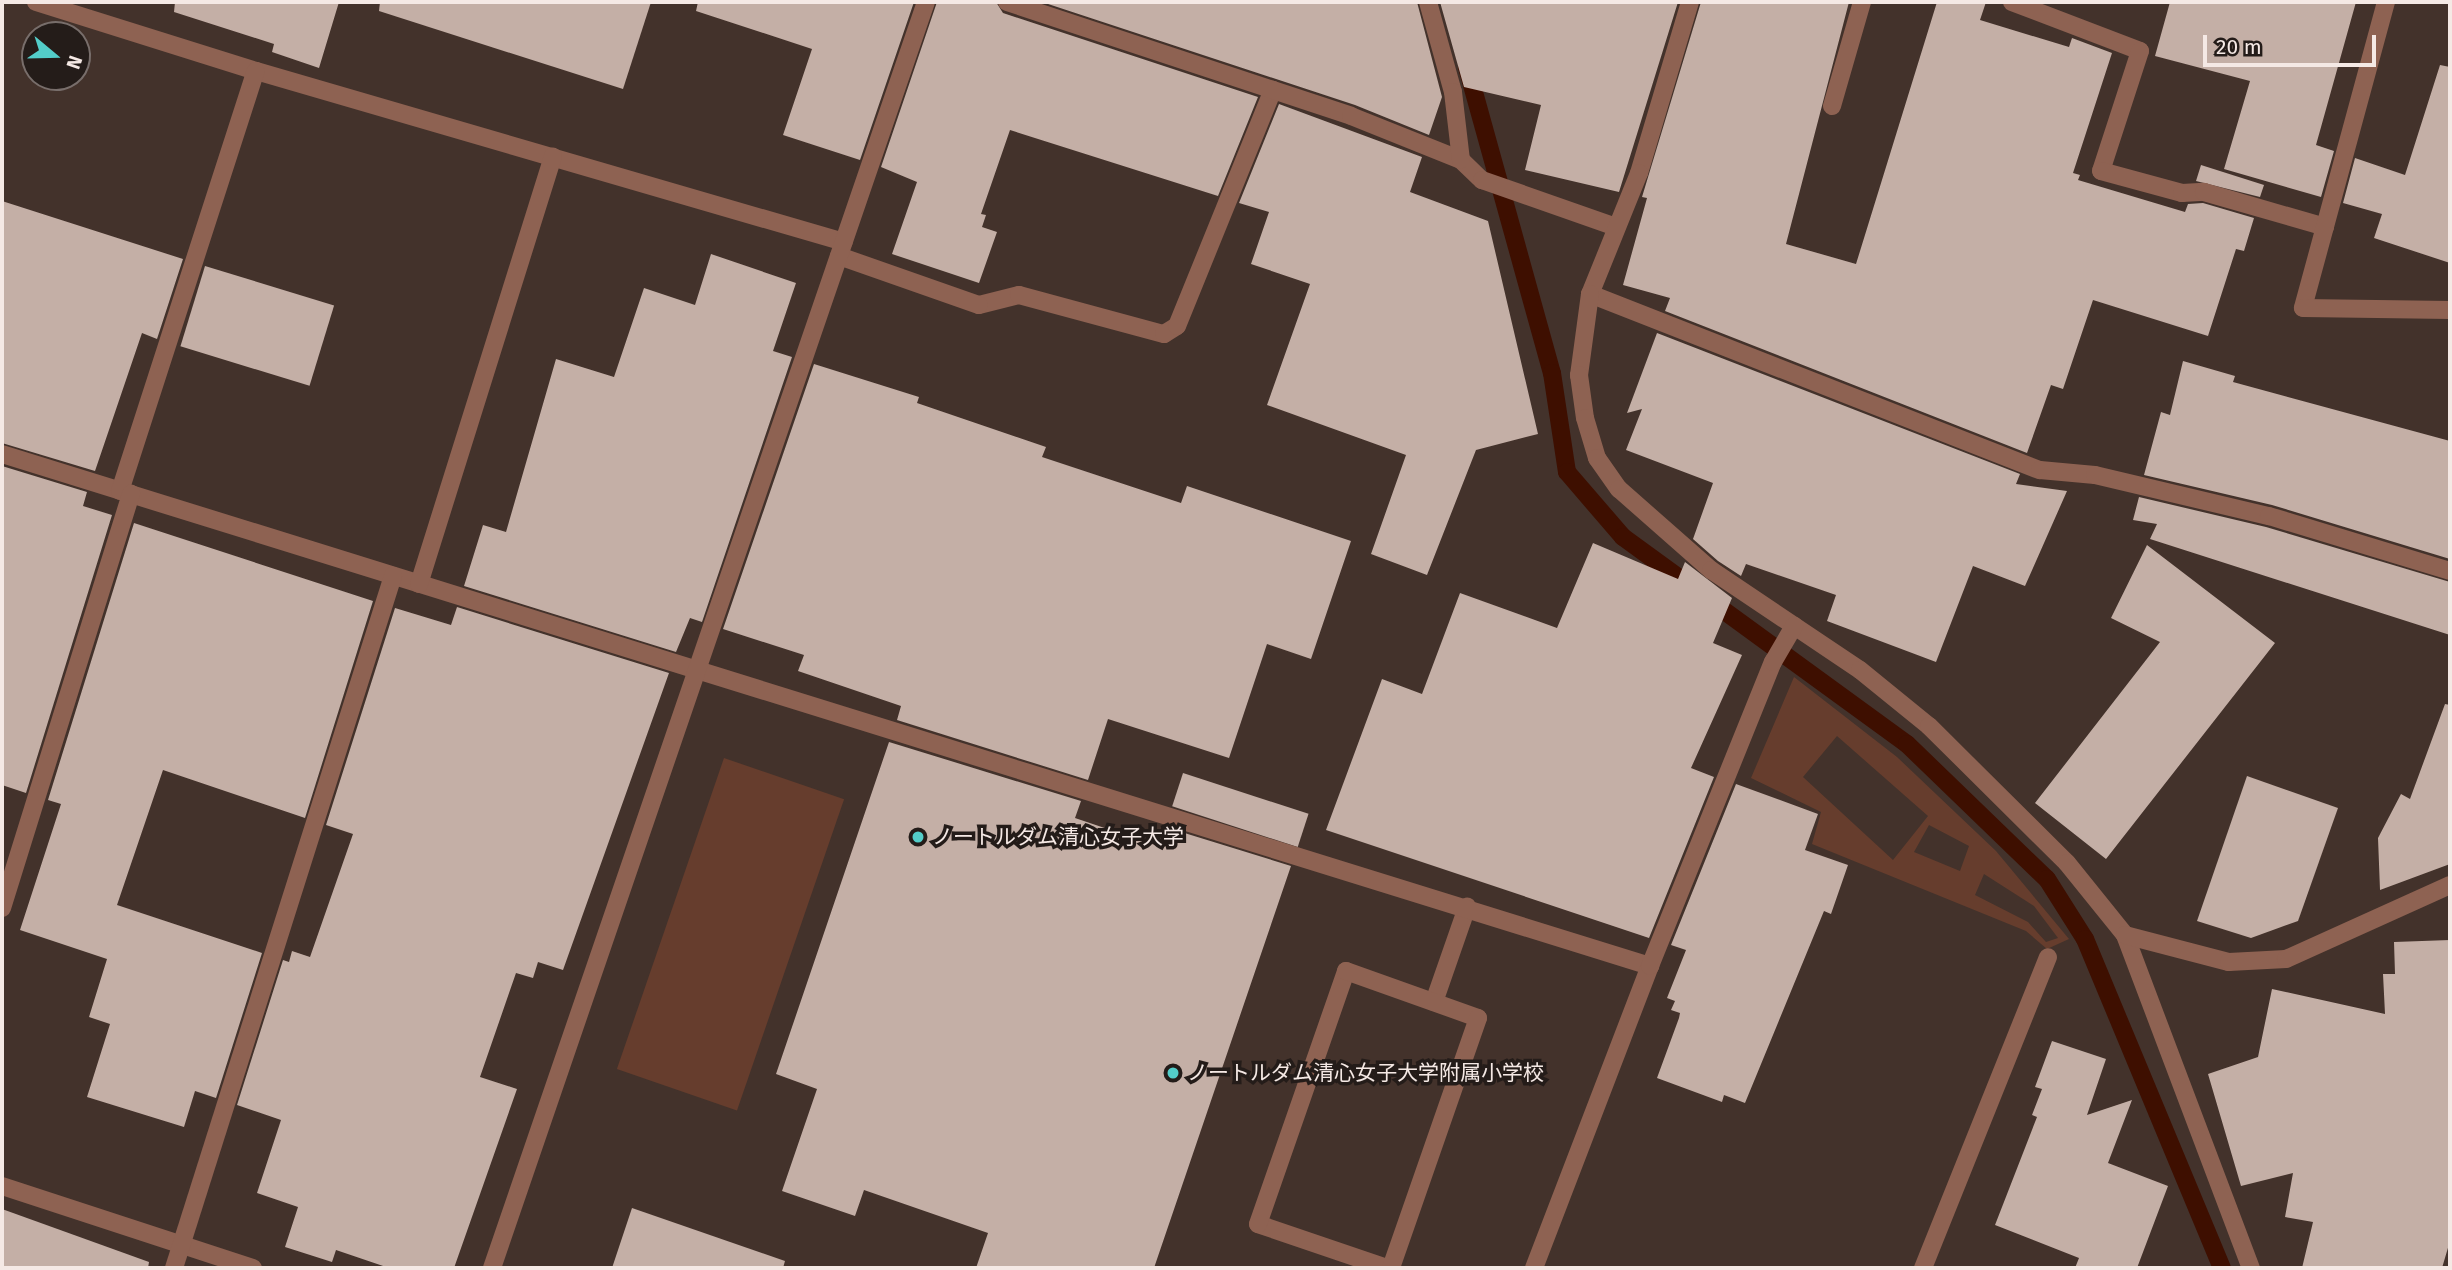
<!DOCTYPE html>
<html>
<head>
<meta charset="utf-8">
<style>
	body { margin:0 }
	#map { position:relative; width:2452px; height:1270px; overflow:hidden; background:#43322b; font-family:"Fira Sans","Noto Sans JP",sans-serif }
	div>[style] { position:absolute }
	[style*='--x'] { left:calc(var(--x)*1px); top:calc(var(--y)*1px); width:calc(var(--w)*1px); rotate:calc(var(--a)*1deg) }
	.green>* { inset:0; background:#663d2d; transform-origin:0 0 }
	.stream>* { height:18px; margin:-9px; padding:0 9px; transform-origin:9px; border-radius:9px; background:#3e0f00 }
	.building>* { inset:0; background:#c4afa6; transform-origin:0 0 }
	.service>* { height:18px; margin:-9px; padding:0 9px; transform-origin:9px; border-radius:9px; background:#8e6252 }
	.minor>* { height:18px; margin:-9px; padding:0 9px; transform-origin:9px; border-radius:9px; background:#8e6252 }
	.dots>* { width:19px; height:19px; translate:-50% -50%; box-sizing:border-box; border:4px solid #241c19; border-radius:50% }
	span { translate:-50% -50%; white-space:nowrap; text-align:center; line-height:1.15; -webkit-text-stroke:7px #241c19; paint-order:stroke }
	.poi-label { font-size:21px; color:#f5e9e5 }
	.left { translate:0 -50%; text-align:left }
	.frame { position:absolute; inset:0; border:4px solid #f5e9e5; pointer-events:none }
	.north { position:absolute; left:21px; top:21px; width:70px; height:70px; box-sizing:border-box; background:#241c19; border:2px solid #786e6b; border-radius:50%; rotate:109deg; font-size:19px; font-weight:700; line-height:28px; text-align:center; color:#f5e9e5 }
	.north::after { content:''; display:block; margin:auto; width:24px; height:32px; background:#53cdc9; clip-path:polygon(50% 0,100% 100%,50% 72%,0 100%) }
	.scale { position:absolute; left:2203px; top:35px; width:173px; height:32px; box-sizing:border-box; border:4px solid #f5e9e5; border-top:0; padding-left:9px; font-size:21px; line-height:24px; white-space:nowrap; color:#f5e9e5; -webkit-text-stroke:5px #241c19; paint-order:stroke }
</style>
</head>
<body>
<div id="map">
	<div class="green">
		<i style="clip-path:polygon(evenodd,1794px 677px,1897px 757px,1996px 851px,2069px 939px,2047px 949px,2026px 931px,1812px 844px,1821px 812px,1751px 778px,1794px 677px,1837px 736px,1928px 816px,1893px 860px,1803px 777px,1837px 736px,1794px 677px,1929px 825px,1969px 846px,1960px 871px,1914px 852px,1929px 825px,1794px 677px,1984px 874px,2034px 906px,2058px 938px,2046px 942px,2028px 922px,1975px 895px,1984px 874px)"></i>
		<i style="left:724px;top:758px;width:127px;height:329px;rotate:19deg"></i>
	</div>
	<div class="stream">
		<i style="--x:1467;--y:67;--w:318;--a:74.5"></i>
		<i style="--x:1552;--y:373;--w:100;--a:81.4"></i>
		<i style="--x:1567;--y:472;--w:86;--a:49.3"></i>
		<i style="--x:1623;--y:537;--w:351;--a:36.1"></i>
		<i style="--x:1907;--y:744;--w:194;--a:44"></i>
		<i style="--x:2047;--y:879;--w:71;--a:57.7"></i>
		<i style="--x:2085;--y:939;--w:356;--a:67.4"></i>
	</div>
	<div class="building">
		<i style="clip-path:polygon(175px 2px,339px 2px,319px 68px,272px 52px,274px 44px,174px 12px)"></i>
		<i style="clip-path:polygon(380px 2px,651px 2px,623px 89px,379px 11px)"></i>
		<i style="clip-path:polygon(698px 2px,914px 2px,860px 160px,783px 135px,812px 49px,696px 11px)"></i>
		<i style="clip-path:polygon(937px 2px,996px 2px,1003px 13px,1258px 97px,1218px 196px,1010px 130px,981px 214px,986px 215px,982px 227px,997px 232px,979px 283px,892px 254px,917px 182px,881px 167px)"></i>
		<i style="clip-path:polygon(1042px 2px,1417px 2px,1442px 97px,1429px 135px,1355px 105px)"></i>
		<i style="clip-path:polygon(1440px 2px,1678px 2px,1619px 192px,1525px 170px,1541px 105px,1464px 87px)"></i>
		<i style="clip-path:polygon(1701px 2px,1849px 2px,1786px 244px,1856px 264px,1937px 2px,1986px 2px,1980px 20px,2069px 47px,2072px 38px,2112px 53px,2073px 173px,2080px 175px,2078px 180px,2185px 212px,2188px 204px,2203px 203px,2254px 218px,2244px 251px,2236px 249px,2208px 336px,2093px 300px,2063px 389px,2051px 385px,2027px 453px,1665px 311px,1670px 298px,1623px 285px,1647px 198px,1642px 197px)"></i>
		<i style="clip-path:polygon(2170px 2px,2356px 2px,2316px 145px,2334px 151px,2321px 197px,2224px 169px,2250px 81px,2155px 56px)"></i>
		<i style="clip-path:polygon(2440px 65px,2450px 67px,2450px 263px,2374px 238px,2382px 214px,2343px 203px,2355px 158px,2405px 175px)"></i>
		<i style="clip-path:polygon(1279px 104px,1422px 157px,1410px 192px,1488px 221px,1538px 434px,1476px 450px,1427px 575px,1371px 554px,1406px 455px,1267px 405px,1310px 284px,1251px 264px,1269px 212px,1239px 203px)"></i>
		<i style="clip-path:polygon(2201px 165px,2264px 185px,2260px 197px,2196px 181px)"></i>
		<i style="clip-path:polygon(2px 201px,183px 259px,157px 339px,142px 333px,95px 471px,2px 443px)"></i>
		<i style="clip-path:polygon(711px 254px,796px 283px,773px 351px,792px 357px,702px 622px,690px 618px,676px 652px,464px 586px,483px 525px,506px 532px,556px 359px,614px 377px,644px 288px,695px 305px)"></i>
		<i style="left:205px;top:266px;width:135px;height:84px;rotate:17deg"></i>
		<i style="clip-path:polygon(1657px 333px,2020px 474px,2016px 484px,2067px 491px,2025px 586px,1973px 566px,1936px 662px,1827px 621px,1836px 595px,1746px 564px,1741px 576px,1718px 561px,1693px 539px,1713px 483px,1626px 450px,1642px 409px,1627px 413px)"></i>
		<i style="clip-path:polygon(2183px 361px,2235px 376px,2233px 382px,2450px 441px,2450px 559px,2272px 505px,2144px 475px,2161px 412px,2170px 415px)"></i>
		<i style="clip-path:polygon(814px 364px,919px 397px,917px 403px,1046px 447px,1042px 457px,1181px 503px,1187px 486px,1351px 541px,1311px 659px,1267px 644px,1229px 758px,1108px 719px,1088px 780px,897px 720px,901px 706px,798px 671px,804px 655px,723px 629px)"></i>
		<i style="clip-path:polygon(2px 466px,87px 492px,83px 506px,112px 515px,26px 793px,2px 785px)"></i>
		<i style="clip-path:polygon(2139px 497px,2266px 527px,2450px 582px,2450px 635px,2150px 539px,2157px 524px,2133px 520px)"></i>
		<i style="clip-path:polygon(134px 523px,373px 601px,305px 818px,163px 770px,117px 905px,262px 953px,216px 1098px,195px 1091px,184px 1127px,87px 1097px,110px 1024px,89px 1017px,107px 959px,20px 930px,61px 804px,48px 800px)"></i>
		<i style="clip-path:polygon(1593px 543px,1678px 579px,1685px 562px,1732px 598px,1713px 643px,1742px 655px,1691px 768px,1714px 777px,1649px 938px,1326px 830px,1382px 679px,1422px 694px,1460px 593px,1557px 628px)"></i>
		<i style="clip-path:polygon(2147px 545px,2275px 643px,2106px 859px,2035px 803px,2160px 642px,2111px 618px)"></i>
		<i style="clip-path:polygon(457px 607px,669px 673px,563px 970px,538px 962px,533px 978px,516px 973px,480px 1077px,517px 1089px,454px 1268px,389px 1268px,336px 1250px,332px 1262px,285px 1247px,298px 1207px,257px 1193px,281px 1120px,237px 1105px,283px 960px,289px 962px,292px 951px,310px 957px,353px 834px,326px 825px,395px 608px,451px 625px)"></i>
		<i style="clip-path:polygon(2445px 704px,2450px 705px,2450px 864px,2380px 890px,2378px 838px,2401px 794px,2410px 799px)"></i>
		<i style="clip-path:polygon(889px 742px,1081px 801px,1075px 818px,1158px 846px,1165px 827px,1291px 866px,1154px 1268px,976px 1268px,988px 1233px,864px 1190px,855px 1216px,782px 1191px,817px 1089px,776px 1074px)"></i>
		<i style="left:1183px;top:773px;width:132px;height:35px;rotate:18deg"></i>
		<i style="clip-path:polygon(2247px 776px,2338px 808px,2298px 921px,2251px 938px,2197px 921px)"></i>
		<i style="clip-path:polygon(1736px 784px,1818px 814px,1805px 850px,1848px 865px,1831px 914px,1824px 911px,1745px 1103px,1724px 1095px,1722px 1102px,1657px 1078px,1679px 1018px,1680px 1013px,1671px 1010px,1675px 1001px,1667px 998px,1686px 950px,1671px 945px)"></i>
		<i style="clip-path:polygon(2450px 940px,2450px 1241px,2442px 1268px,2302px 1268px,2313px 1222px,2285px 1217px,2293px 1173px,2241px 1186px,2208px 1074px,2258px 1057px,2272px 989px,2385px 1014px,2383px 974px,2395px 974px,2394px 942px)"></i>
		<i style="clip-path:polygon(2052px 1041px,2106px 1059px,2087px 1115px,2132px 1100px,2108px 1163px,2168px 1186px,2137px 1268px,2075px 1268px,2079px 1258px,1995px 1225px,2037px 1117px,2032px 1115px,2042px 1089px,2035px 1087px)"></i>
		<i style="clip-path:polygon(632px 1208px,785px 1261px,783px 1268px,612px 1268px)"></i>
		<i style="clip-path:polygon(2px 1209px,149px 1262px,148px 1268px,2px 1268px)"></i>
	</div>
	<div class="service">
		<i style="--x:1832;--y:106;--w:108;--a:-73.9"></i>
		<i style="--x:1590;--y:294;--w:483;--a:21.4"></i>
		<i style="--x:2040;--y:470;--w:55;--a:5.2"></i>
		<i style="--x:2095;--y:475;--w:179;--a:13.3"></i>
		<i style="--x:2269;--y:516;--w:189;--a:16.9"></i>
		<i style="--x:979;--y:305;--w:41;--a:-14"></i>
		<i style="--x:1019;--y:295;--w:150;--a:15.1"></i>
		<i style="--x:1164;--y:334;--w:15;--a:-32"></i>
		<i style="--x:1177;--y:326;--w:255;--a:-67.9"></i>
		<i style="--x:1434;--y:1002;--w:101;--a:-70.8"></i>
		<i style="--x:1387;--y:1268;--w:136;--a:-161.2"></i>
		<i style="--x:1258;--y:1224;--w:268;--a:-70.8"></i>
		<i style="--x:1346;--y:971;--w:140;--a:19.6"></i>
		<i style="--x:1478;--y:1018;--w:265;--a:109.2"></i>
	</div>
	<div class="minor">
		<i style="--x:36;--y:2;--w:231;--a:17.4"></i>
		<i style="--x:256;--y:71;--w:612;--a:16.22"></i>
		<i style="--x:1007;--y:2;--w:362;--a:18.3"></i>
		<i style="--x:1351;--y:116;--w:118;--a:21.8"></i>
		<i style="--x:1461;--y:160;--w:29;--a:44"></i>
		<i style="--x:1482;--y:180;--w:142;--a:19.3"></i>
		<i style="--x:1428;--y:2;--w:93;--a:74.5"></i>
		<i style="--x:1453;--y:92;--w:68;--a:83.3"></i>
		<i style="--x:1690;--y:2;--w:178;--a:106.6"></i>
		<i style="--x:1639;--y:173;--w:131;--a:112"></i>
		<i style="--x:1590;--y:294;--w:82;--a:97.7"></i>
		<i style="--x:1579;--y:375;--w:43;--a:82.1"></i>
		<i style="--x:1585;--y:418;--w:42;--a:73.3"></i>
		<i style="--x:1597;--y:458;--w:38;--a:55"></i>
		<i style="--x:1619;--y:489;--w:123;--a:41.4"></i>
		<i style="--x:1711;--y:570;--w:179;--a:33.9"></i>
		<i style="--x:1860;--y:670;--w:89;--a:39.1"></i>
		<i style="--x:1929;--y:726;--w:194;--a:44.8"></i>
		<i style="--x:2067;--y:863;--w:92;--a:51.1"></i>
		<i style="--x:2125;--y:935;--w:356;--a:69.3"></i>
		<i style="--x:2012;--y:2;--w:137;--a:20.9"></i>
		<i style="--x:2140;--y:51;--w:126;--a:108"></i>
		<i style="--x:2101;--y:171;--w:84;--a:15.2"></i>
		<i style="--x:2182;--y:193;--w:22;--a:-3"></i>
		<i style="--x:2204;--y:192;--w:126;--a:16.1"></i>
		<i style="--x:2386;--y:2;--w:317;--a:105.2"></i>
		<i style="--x:2303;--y:308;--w:147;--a:0.8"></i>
		<i style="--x:839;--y:256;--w:148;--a:19.3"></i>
		<i style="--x:2;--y:454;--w:1726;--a:17.26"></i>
		<i style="--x:120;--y:491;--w:441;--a:-72.1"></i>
		<i style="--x:419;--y:584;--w:448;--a:-72.6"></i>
		<i style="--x:2;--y:908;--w:434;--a:-72.7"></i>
		<i style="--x:2125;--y:935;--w:107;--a:14.6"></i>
		<i style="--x:2229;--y:962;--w:57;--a:-3"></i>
		<i style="--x:2286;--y:959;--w:180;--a:-24.3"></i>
		<i style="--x:2;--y:1186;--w:264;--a:18.1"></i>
		<i style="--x:174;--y:1268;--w:726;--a:-72.44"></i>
		<i style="--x:492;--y:1268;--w:1338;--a:-71.08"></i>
		<i style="--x:1534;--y:1268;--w:324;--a:-69"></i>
		<i style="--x:1650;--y:966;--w:328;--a:-68"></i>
		<i style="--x:1773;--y:662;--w:42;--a:-59.7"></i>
		<i style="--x:1923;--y:1268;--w:335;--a:-68.1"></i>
	</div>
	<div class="dots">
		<i style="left:918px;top:837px;background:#53cdc9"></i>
		<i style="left:1173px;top:1073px;background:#53cdc9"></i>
	</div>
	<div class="poi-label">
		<span class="left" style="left:932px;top:837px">ノートルダム清心女子大学</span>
		<span class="left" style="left:1187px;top:1073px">ノートルダム清心女子大学附属小学校</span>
	</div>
	<div class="frame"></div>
	<div class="north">N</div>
	<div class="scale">20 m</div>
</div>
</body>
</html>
